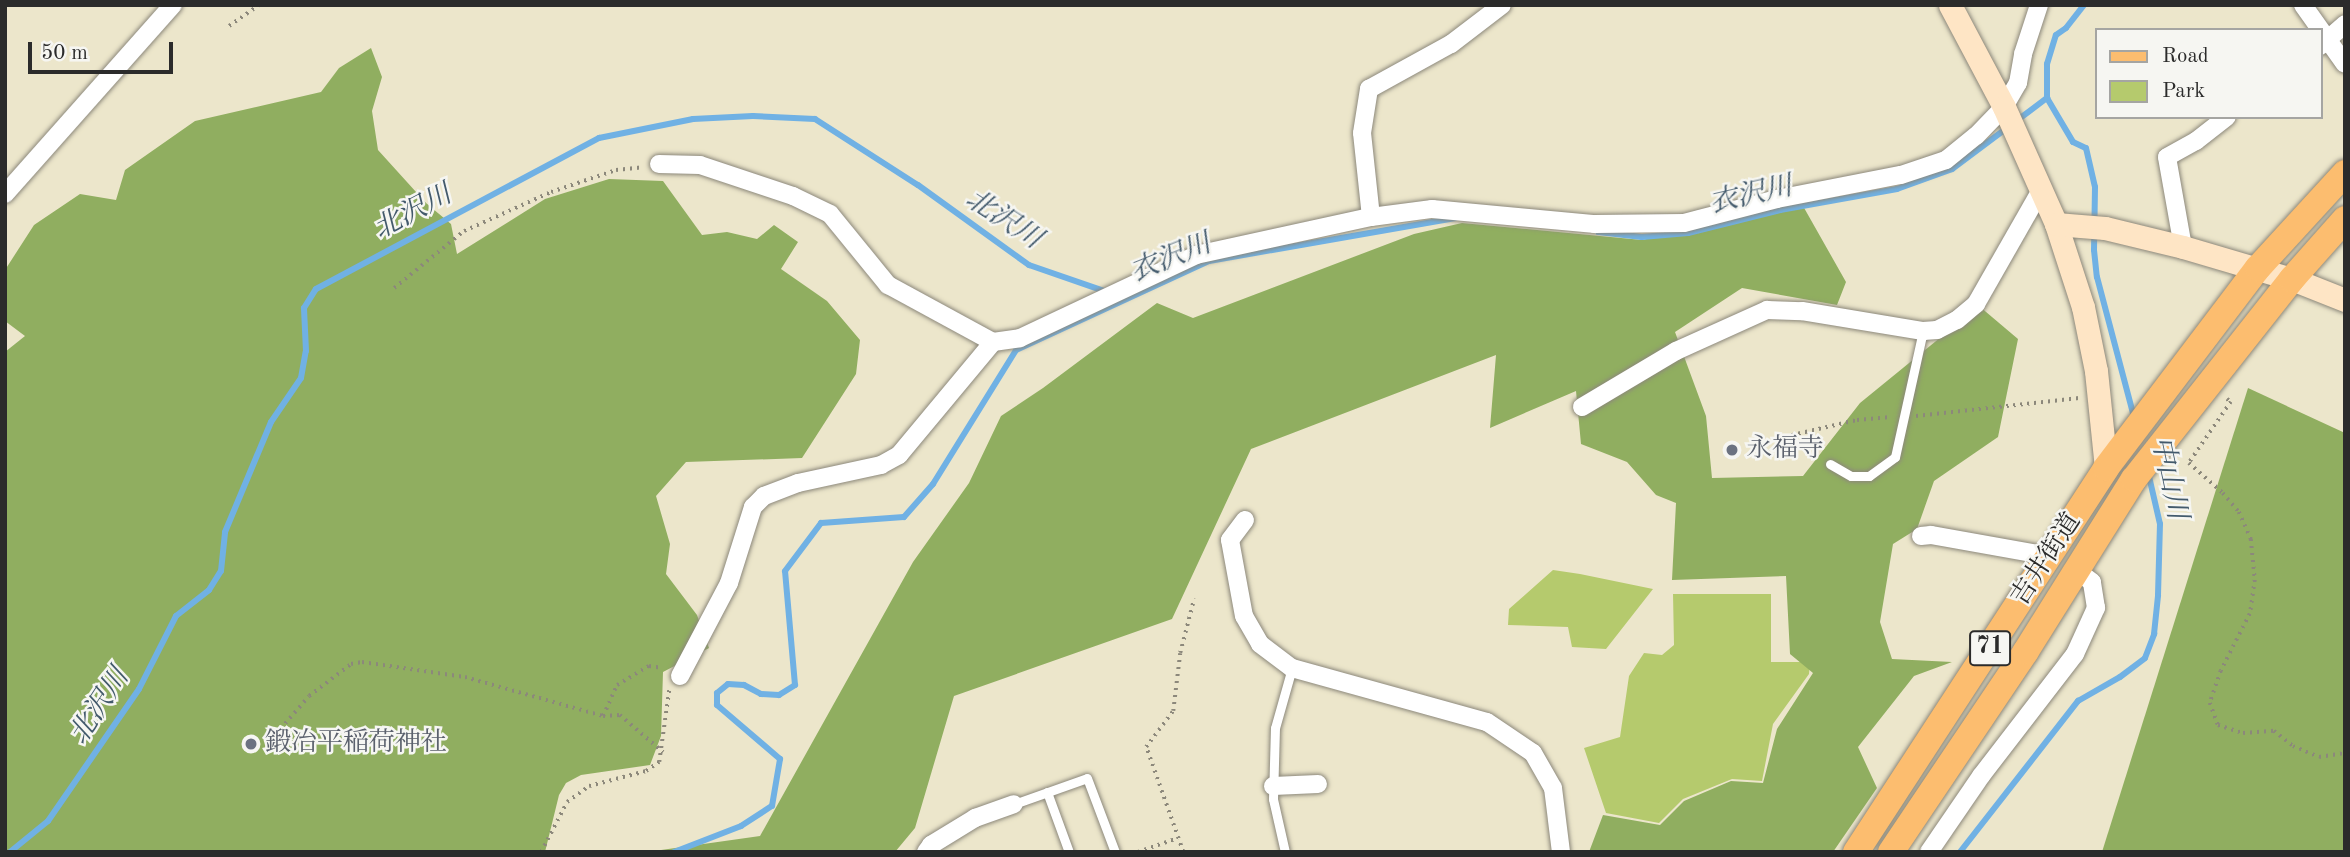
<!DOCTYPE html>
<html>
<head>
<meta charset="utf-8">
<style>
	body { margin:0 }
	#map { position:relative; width:2350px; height:857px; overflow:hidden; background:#ece6cb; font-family:"Old Standard TT","Noto Serif JP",serif }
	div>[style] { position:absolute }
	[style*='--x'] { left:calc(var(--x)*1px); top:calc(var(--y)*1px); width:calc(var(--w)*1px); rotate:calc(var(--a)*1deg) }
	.green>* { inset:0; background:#b5ca6d }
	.forest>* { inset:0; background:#90ae60 }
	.stream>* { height:6px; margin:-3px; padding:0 3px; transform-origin:3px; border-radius:3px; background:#70b1e4 }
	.path>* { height:3.5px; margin-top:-1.75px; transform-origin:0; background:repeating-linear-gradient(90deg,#8c887b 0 2px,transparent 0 7px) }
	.roads { filter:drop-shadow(0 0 2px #8c887b) drop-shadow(0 0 2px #8c887b) }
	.lane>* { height:9px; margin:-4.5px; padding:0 4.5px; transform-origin:4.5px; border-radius:4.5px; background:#fff }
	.street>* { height:18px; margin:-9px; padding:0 9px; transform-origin:9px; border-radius:9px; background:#fff }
	.secondary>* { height:23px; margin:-11.5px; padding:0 11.5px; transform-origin:11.5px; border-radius:11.5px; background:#fee5c5 }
	.primary>* { height:26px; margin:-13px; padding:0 13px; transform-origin:13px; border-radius:13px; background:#fcbd6f }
	.dots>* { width:19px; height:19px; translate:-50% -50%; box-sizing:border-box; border:4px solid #f6f6f2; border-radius:50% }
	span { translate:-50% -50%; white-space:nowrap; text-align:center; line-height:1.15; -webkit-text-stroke:5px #f6f6f2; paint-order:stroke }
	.shield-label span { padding:2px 5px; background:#f6f6f2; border:2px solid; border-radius:5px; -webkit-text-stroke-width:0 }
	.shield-label { font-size:24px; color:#2b2b2b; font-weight:700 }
	.worship-label { font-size:26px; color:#5b616d }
	.left { translate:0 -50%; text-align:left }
	.street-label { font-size:26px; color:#2b2b2b }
	.water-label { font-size:28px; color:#435a6c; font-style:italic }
	.frame { position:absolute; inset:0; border:7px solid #2b2b2b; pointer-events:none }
	.legend { position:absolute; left:2095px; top:28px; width:228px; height:91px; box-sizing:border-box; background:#f6f6f2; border:2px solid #a5a5a2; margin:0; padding:9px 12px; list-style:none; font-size:21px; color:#2b2b2b }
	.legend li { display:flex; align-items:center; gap:14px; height:35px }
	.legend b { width:35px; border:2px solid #a5a5a2 }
	.scale { position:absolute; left:28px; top:42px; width:145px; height:32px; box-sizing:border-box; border:4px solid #2b2b2b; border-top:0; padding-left:9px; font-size:21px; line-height:24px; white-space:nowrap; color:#2b2b2b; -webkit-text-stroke:5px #f6f6f2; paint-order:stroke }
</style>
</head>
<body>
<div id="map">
	<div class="green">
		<i style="clip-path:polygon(1553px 570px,1580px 574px,1653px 589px,1606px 649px,1572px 647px,1568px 627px,1508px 625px,1509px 609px)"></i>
		<i style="clip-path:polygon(1673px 594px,1771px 594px,1771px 662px,1810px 662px,1809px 674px,1773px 724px,1762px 781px,1732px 779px,1683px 799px,1659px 823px,1606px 813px,1584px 748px,1620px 737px,1629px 676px,1644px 653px,1662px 655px,1674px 645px)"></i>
	</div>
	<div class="forest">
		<i style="clip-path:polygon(371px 48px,382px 77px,372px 111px,378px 150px,426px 203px,451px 224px,457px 254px,545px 199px,609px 179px,663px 181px,702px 235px,727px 232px,757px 239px,774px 225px,798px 242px,781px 269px,827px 301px,860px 340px,856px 374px,802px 458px,686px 462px,656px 496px,670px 544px,666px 574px,697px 615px,709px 648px,663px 672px,661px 736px,650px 765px,581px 775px,566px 783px,559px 795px,545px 852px,5px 852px,5px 352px,25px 336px,5px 321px,5px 270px,34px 225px,80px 194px,116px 200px,125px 170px,195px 121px,321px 92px,339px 68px)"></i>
		<i style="clip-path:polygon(1803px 206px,1846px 282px,1837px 305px,1742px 288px,1675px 332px,1706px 416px,1712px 478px,1803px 476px,1860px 403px,1979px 306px,2018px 339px,1998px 437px,1934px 481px,1917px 529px,1893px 544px,1880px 622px,1892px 659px,1952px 662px,1914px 676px,1858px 747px,1877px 788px,1833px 852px,1589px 852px,1603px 815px,1660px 825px,1684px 801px,1731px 781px,1763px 783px,1777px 729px,1813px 673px,1790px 654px,1786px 576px,1672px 580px,1676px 503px,1656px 495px,1627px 462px,1581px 444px,1576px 391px,1490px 428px,1496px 355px,1251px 449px,1172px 619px,954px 696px,915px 828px,895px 852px,647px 852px,760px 836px,913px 562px,969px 483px,1001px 416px,1043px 388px,1157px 303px,1193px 318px,1414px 234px,1462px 223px,1642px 240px)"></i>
		<i style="clip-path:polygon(2248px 388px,2345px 433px,2345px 852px,2102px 852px)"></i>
	</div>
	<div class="stream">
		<i style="--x:2047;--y:98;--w:51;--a:59.4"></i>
		<i style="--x:2073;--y:142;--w:14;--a:25"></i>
		<i style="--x:2086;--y:148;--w:40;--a:77"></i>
		<i style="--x:2095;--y:187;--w:63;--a:90.9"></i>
		<i style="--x:2094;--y:250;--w:27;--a:84"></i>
		<i style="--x:2097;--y:277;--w:145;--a:75.2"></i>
		<i style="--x:2047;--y:98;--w:34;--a:-90"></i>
		<i style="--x:2047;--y:64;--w:30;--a:-73"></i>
		<i style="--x:2056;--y:35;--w:12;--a:-35"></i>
		<i style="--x:2066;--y:28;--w:29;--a:-52"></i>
		<i style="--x:1598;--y:232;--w:44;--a:6.5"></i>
		<i style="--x:1642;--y:237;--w:46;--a:-5"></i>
		<i style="--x:1688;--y:233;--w:95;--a:-14"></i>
		<i style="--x:1780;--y:210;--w:119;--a:-10.2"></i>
		<i style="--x:1897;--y:189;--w:59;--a:-20"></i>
		<i style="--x:1952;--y:169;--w:119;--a:-36.8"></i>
		<i style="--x:10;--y:852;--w:49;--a:-39.2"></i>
		<i style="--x:48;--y:821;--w:160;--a:-55.4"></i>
		<i style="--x:139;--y:689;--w:82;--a:-63.1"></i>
		<i style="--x:176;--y:616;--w:42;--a:-38.2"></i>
		<i style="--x:209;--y:590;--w:22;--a:-58"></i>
		<i style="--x:221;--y:571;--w:39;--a:-84"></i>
		<i style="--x:225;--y:532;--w:119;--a:-67.3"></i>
		<i style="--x:271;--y:422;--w:53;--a:-55.7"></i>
		<i style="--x:301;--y:378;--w:27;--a:-80"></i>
		<i style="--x:306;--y:351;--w:43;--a:-92.7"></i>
		<i style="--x:304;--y:308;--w:22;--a:-58"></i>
		<i style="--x:316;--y:289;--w:321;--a:-28.1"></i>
		<i style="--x:599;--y:138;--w:96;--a:-11.4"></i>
		<i style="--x:693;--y:119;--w:60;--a:-2.9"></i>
		<i style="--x:753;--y:116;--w:62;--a:2.8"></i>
		<i style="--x:815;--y:119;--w:122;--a:32.7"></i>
		<i style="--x:918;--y:185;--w:137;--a:35.8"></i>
		<i style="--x:1029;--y:265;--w:83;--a:19.1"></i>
		<i style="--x:674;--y:852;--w:72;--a:-21.2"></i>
		<i style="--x:741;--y:826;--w:37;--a:-33"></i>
		<i style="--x:772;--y:806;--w:48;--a:-80.3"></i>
		<i style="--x:780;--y:759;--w:83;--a:-139.4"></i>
		<i style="--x:717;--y:705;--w:12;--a:-90"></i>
		<i style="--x:717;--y:693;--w:14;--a:-39"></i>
		<i style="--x:728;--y:684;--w:16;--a:4"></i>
		<i style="--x:744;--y:685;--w:19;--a:28"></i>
		<i style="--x:761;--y:694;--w:18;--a:3"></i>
		<i style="--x:779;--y:695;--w:19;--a:-32"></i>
		<i style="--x:795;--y:685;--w:114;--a:-95"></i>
		<i style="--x:785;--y:571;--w:60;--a:-53.1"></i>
		<i style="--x:821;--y:523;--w:83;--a:-4.1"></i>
		<i style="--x:904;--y:517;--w:44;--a:-48.7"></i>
		<i style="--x:933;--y:484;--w:158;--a:-58.2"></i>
		<i style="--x:1016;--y:350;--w:213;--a:-24.8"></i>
		<i style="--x:1209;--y:261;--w:250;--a:-9.9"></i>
		<i style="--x:1960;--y:852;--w:192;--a:-52"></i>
		<i style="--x:2078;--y:701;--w:48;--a:-29.7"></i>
		<i style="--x:2120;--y:677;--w:31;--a:-37"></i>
		<i style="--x:2145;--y:658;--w:26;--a:-69"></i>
		<i style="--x:2154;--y:634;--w:39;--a:-84"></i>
		<i style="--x:2158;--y:595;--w:71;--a:-88.4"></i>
		<i style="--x:2160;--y:524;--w:53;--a:-103"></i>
	</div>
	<div class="path">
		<i style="--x:229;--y:26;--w:37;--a:-35"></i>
		<i style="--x:394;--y:288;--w:90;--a:-39.2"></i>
		<i style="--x:464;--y:231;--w:95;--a:-24.1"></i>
		<i style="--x:551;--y:192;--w:69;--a:-18.7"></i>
		<i style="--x:616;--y:170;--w:27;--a:-6"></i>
		<i style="--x:2227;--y:399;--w:5;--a:37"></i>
		<i style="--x:2231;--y:402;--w:74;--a:124.5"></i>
		<i style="--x:2189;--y:463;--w:45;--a:41.4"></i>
		<i style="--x:2223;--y:493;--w:25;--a:50"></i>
		<i style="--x:2239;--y:512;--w:30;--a:66"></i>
		<i style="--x:2251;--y:539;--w:41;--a:84.4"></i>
		<i style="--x:2255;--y:580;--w:34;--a:98"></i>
		<i style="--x:2250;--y:614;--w:64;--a:117"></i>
		<i style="--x:2221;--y:671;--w:34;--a:109"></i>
		<i style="--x:2210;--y:703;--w:23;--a:70"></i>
		<i style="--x:2218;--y:725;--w:26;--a:18"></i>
		<i style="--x:2243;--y:733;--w:31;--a:-4"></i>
		<i style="--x:2274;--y:731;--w:24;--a:38"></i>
		<i style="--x:2293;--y:746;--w:28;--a:23"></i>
		<i style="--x:2319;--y:757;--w:26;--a:-9"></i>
		<i style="--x:1916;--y:416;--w:164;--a:-6.3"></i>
		<i style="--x:1771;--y:440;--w:88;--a:-13.1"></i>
		<i style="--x:1857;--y:420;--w:34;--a:-5"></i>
		<i style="--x:603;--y:716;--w:34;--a:-66"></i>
		<i style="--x:617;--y:685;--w:37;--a:-31"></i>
		<i style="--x:649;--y:666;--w:14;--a:8"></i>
		<i style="--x:276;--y:734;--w:50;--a:-49"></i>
		<i style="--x:309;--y:696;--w:53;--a:-37.3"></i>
		<i style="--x:351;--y:664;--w:11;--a:-10"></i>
		<i style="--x:362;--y:662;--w:104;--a:8.3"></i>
		<i style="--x:465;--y:677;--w:143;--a:15.8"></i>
		<i style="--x:603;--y:716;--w:17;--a:-3"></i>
		<i style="--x:620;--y:715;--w:57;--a:40.7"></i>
		<i style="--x:541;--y:852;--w:56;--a:-62.5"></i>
		<i style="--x:567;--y:802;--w:27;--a:-36"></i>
		<i style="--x:589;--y:786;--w:59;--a:-14.7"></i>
		<i style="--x:646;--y:771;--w:16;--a:-35"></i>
		<i style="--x:659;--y:762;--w:73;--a:-82.1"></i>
		<i style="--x:1138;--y:852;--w:42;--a:-19.3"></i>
		<i style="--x:1183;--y:852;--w:111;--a:-109.4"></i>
		<i style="--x:1146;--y:747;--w:45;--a:-53.1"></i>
		<i style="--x:1173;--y:711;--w:58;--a:-83.1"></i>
		<i style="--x:1180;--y:653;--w:56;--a:-75.5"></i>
	</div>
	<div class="roads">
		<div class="lane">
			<i style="--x:1830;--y:464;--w:24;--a:30"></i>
			<i style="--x:1851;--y:476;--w:18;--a:0"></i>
			<i style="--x:1869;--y:476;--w:32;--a:-36"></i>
			<i style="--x:1895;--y:457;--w:129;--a:-77.5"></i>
			<i style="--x:1047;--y:792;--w:64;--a:69.9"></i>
			<i style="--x:1014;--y:804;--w:77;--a:-19.6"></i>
			<i style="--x:1087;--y:778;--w:79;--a:69.3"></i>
			<i style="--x:1285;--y:852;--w:54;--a:-102.8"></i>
			<i style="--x:1273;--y:799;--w:71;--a:-88.4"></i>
			<i style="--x:1275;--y:728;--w:62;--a:-74.2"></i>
		</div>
		<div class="street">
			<i style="--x:2303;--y:5;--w:72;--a:54.6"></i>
			<i style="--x:2320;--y:46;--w:33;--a:-41"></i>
			<i style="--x:659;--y:164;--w:41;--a:1.4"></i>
			<i style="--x:700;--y:165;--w:98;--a:18.4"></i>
			<i style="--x:793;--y:196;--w:41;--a:25.9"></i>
			<i style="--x:830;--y:214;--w:92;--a:50.8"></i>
			<i style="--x:888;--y:285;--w:119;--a:28.5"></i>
			<i style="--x:5;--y:194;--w:253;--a:-48.4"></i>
			<i style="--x:1371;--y:217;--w:84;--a:-96.1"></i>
			<i style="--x:1362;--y:133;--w:45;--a:-81"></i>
			<i style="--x:1369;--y:89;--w:94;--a:-28.8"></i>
			<i style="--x:1451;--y:44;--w:64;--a:-37.4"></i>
			<i style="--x:2183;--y:247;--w:91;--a:-100.1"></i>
			<i style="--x:2167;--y:157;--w:33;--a:-29"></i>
			<i style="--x:2196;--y:141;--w:39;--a:-38"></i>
			<i style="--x:1582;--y:407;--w:109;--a:-30.8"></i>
			<i style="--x:1676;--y:351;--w:100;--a:-24.3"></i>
			<i style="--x:1767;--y:310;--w:35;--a:2"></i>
			<i style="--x:1802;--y:311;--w:123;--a:9.4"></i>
			<i style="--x:1923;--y:331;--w:14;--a:-4"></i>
			<i style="--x:1937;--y:330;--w:22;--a:-27"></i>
			<i style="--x:1957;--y:320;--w:25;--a:-40"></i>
			<i style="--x:1976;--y:304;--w:131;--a:-60.3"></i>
			<i style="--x:1245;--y:520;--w:25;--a:127"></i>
			<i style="--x:1230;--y:540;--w:77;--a:79.6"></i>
			<i style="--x:1244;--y:616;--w:32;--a:60"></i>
			<i style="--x:1260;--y:644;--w:40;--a:37"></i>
			<i style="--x:1292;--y:668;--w:202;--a:15.5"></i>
			<i style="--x:1487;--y:722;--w:55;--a:34"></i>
			<i style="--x:1533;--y:753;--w:40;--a:60.3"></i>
			<i style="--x:1553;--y:788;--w:64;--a:82.9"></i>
			<i style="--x:1921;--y:536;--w:10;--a:-6"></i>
			<i style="--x:1931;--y:535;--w:120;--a:10.1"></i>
			<i style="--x:680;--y:676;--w:105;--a:-62.2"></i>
			<i style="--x:729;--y:583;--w:80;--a:-72.5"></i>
			<i style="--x:753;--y:507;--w:16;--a:-45"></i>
			<i style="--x:764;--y:496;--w:36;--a:-21"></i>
			<i style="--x:798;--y:483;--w:85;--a:-12.2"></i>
			<i style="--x:881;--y:465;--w:21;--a:-29"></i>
			<i style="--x:899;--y:455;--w:147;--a:-50.2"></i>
			<i style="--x:993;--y:342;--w:27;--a:-8"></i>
			<i style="--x:1020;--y:338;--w:195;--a:-25.2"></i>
			<i style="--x:1196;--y:255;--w:179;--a:-12.3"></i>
			<i style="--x:1371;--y:217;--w:62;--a:-7.5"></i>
			<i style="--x:1432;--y:209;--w:164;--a:5.3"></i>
			<i style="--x:1595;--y:224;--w:89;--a:-0.6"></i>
			<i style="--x:1684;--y:223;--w:96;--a:-14.5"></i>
			<i style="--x:1777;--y:199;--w:126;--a:-11"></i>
			<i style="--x:1901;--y:175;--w:47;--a:-18.4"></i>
			<i style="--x:1946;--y:160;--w:38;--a:-39"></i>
			<i style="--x:1976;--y:136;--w:40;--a:-46"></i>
			<i style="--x:2004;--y:107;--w:28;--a:-60"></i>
			<i style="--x:2018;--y:83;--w:29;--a:-80"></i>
			<i style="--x:2023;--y:54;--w:52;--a:-71.9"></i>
			<i style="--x:1273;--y:786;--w:45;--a:-2.5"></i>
			<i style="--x:926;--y:852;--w:9;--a:-54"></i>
			<i style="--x:931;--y:845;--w:52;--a:-31.5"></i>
			<i style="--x:975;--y:818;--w:41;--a:-19.7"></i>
			<i style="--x:1929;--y:852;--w:92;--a:-55.6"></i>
			<i style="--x:1981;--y:776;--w:154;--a:-52.4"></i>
			<i style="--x:2075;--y:654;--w:51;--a:-65.5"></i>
			<i style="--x:2096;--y:608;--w:26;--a:-99"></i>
			<i style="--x:2092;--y:582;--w:21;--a:-143"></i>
		</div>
		<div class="secondary">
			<i style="--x:1950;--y:5;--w:115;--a:62.1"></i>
			<i style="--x:2004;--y:107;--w:128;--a:66"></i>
			<i style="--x:2056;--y:224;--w:87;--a:72"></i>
			<i style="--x:2083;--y:307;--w:65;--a:78.5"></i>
			<i style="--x:2096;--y:371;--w:98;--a:84.1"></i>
			<i style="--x:2056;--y:224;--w:49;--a:4.7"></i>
			<i style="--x:2105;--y:228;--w:80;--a:13.7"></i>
			<i style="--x:2183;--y:247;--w:114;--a:16.4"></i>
			<i style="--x:2292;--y:279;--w:57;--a:21.6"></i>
		</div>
		<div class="primary">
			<i style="--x:1856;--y:852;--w:458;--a:-56.9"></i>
			<i style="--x:2106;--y:468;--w:251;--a:-52.8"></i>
			<i style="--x:2258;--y:268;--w:129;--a:-47.5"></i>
			<i style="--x:1891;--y:852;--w:242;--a:-56.1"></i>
			<i style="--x:2026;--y:651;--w:203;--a:-57.9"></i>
			<i style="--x:2134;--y:479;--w:255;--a:-51.7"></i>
			<i style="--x:2292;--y:279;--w:80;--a:-48.5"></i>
		</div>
	</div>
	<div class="dots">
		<i style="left:1732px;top:450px;background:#6b7280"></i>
		<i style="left:251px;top:744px;background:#6b7280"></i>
	</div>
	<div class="shield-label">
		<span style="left:1990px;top:648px">71</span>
	</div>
	<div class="worship-label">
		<span class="left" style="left:1746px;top:450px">永福寺</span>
		<span class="left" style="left:265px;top:744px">鍛冶平稲荷神社</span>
	</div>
	<div class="street-label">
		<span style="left:2047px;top:560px;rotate:-57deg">吉井街道</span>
	</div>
	<div class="water-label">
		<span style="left:1751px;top:196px;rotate:-13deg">衣沢川</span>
		<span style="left:413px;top:213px;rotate:-28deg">北沢川</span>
		<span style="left:1003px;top:220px;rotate:33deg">北沢川</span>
		<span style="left:1171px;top:259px;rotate:-22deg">衣沢川</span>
		<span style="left:2168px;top:478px;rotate:78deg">中山川</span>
		<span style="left:100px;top:707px;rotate:-57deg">北沢川</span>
	</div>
	<div class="frame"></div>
	<ul class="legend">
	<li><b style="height:9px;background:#fcbd6f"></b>Road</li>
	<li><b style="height:19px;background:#b5ca6d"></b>Park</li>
	</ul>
	<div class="scale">50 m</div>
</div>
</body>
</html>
